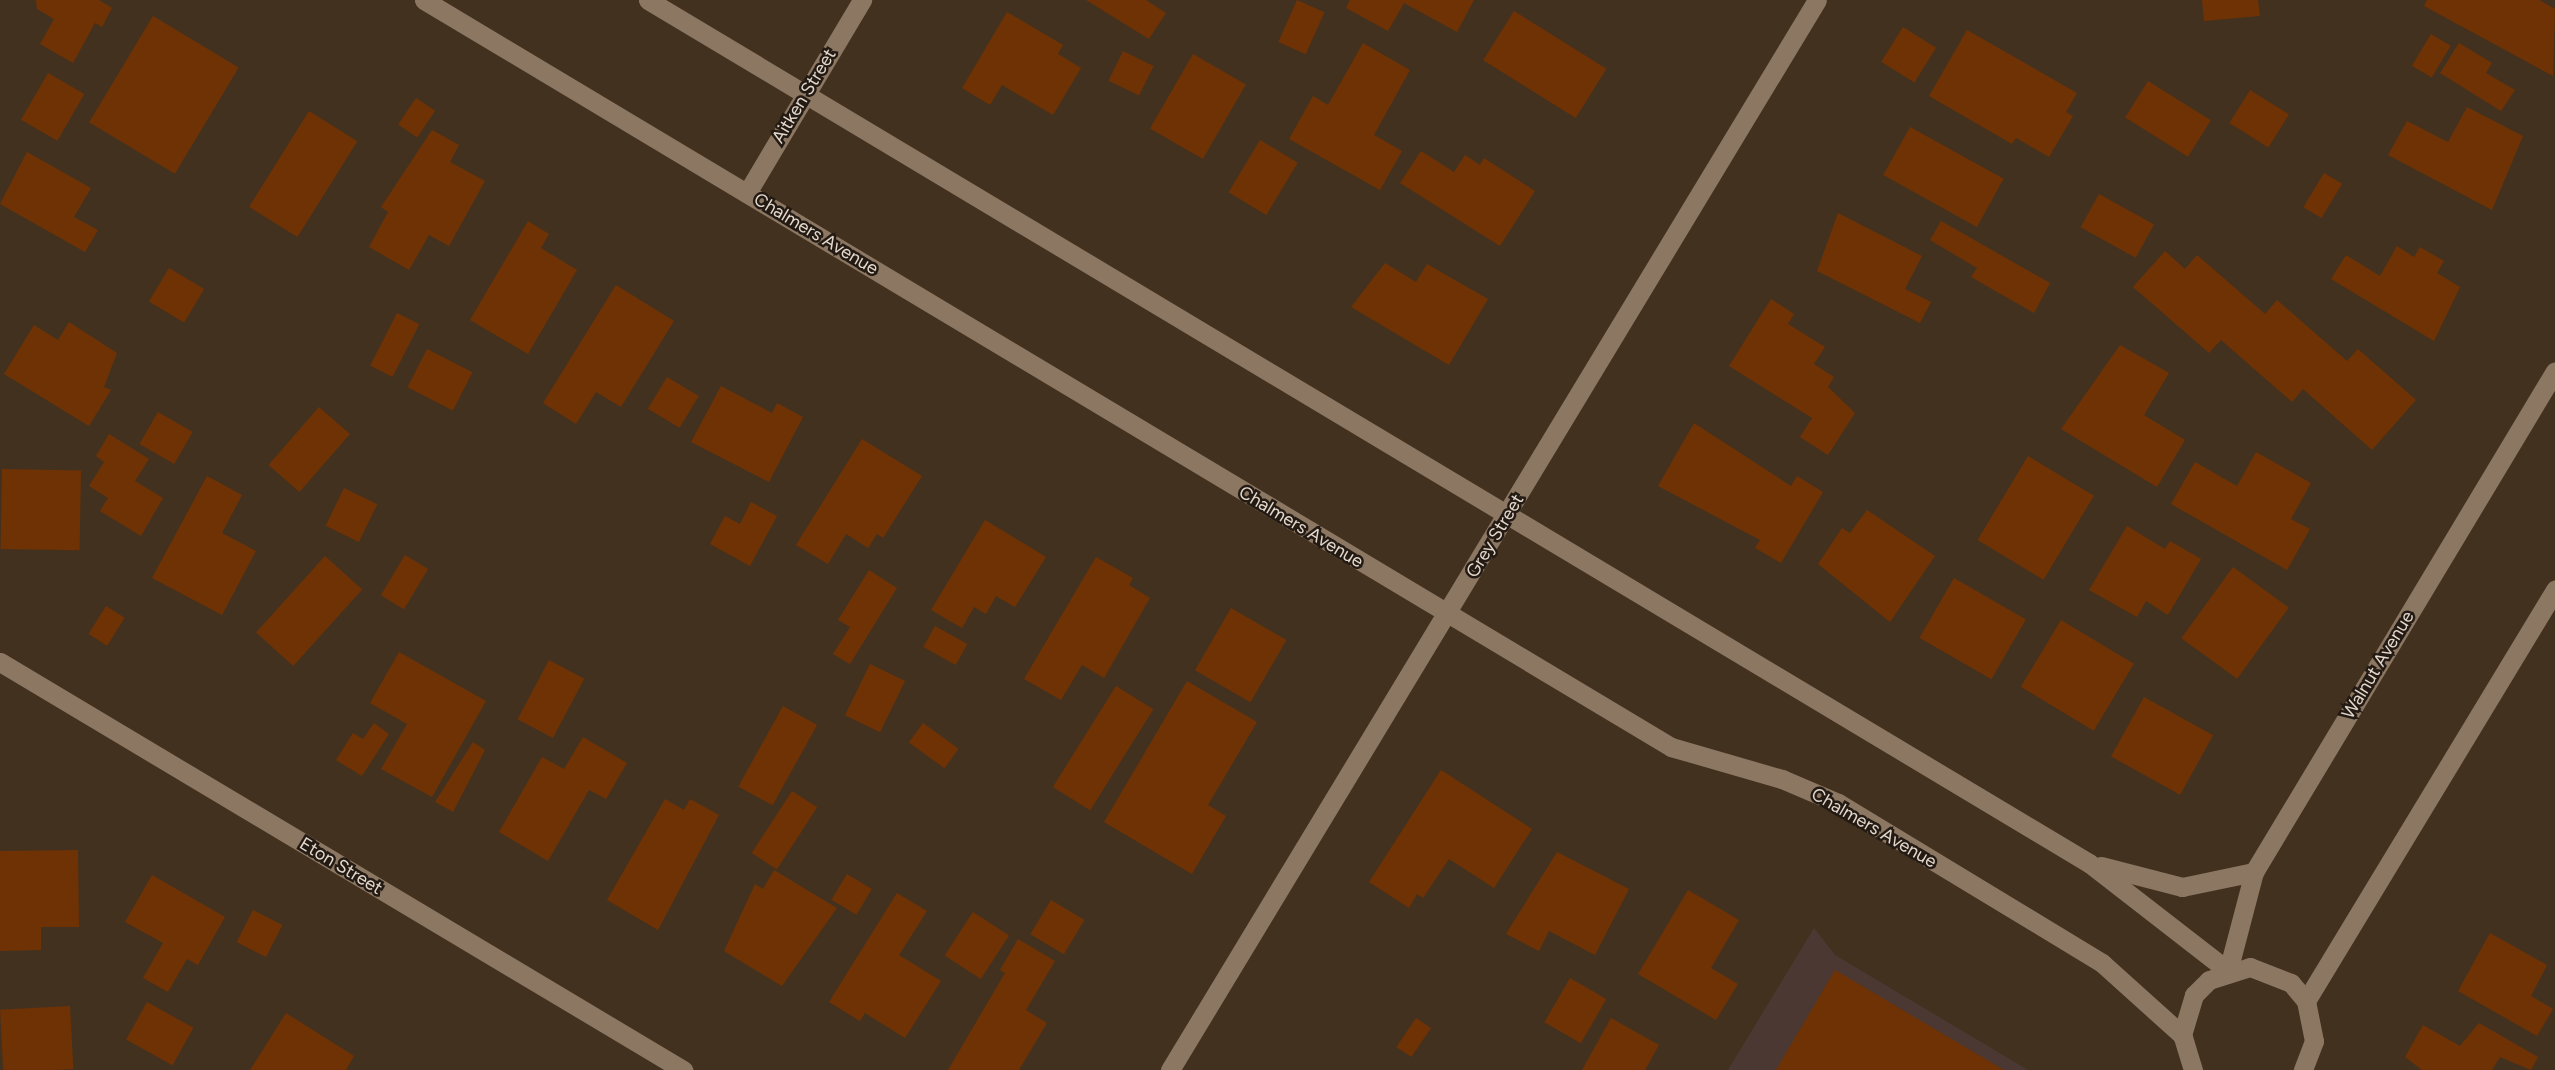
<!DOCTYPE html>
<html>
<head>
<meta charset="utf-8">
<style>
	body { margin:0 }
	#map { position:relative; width:2555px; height:1070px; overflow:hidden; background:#43311f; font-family:Figtree,sans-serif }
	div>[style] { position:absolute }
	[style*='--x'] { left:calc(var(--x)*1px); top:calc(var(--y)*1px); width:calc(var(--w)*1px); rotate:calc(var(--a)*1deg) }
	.commercial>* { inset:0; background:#4b3832 }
	.building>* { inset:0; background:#6f3204; transform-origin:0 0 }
	.minor>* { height:19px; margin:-9.5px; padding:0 9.5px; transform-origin:9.5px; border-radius:9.5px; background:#8c7763 }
	.tertiary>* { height:19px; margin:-9.5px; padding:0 9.5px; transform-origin:9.5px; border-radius:9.5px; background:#8c7763 }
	span { translate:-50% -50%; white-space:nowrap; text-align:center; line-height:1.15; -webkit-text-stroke:5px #231b13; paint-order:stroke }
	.street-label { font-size:18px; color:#e4d8cd }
</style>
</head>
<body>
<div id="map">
	<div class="commercial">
		<i style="clip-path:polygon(1814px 928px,1835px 955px,2028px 1070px,1728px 1070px)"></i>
	</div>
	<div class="building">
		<i style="clip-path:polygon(36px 0,99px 0,112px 8px,102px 27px,95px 23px,73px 63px,40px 44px,54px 19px,37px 9px)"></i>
		<i style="clip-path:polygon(1086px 0,1146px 0,1166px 13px,1149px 39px)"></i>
		<i style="left:1297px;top:0;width:30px;height:46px;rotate:24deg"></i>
		<i style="clip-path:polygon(1350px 0,1474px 0,1457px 32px,1404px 3px,1388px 31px,1346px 8px)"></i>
		<i style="clip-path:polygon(2202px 0,2258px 0,2260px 16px,2204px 21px)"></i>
		<i style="clip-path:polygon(2427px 0,2539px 0,2555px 9px,2553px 76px,2424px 6px)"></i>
		<i style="left:1514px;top:11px;width:109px;height:58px;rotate:32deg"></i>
		<i style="clip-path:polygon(1007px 12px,1063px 45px,1058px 54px,1081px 68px,1053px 115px,1002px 85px,990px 105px,962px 88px)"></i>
		<i style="left:153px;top:16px;width:100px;height:124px;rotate:31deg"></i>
		<i style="left:1903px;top:27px;width:39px;height:41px;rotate:32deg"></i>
		<i style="clip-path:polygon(1967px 30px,2077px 93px,2066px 112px,2073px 116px,2049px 157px,2016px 138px,2012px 144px,1929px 96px)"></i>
		<i style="left:2431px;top:34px;width:23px;height:37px;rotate:31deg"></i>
		<i style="clip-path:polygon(1363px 43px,1410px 70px,1374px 135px,1402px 151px,1380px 190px,1289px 139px,1313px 96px,1328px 105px)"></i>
		<i style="clip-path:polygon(2459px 43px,2492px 63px,2486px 73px,2515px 90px,2501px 111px,2440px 73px)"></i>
		<i style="left:1123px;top:51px;width:34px;height:33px;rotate:26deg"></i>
		<i style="left:1193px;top:54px;width:61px;height:86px;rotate:30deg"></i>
		<i style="left:48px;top:73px;width:42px;height:54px;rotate:30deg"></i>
		<i style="left:2148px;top:81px;width:74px;height:43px;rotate:32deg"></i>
		<i style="left:2250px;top:90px;width:46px;height:39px;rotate:32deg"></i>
		<i style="left:416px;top:98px;width:23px;height:32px;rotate:34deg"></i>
		<i style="clip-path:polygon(2467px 107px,2523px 136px,2492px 210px,2388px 155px,2407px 121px,2448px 142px)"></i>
		<i style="left:309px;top:111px;width:57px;height:113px;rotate:32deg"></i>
		<i style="left:1910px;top:127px;width:107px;height:55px;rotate:29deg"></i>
		<i style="clip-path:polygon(432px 130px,459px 145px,450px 162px,485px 181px,449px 246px,429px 235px,409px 270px,369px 247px,388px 212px,381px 207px)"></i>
		<i style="left:1260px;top:140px;width:44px;height:61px;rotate:31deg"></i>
		<i style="clip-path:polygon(1421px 151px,1454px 172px,1465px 155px,1480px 165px,1484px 158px,1535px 191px,1500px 246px,1400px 183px)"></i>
		<i style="clip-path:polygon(27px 152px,91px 188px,74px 217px,98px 230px,85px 252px,0 204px)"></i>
		<i style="left:2324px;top:173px;width:21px;height:40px;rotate:31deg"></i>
		<i style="left:2099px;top:194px;width:63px;height:38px;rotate:29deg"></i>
		<i style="clip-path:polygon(1838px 213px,1922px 256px,1905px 289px,1931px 302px,1920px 323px,1817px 271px)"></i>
		<i style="clip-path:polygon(528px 221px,549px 234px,541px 248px,577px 270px,528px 354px,470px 320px)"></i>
		<i style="clip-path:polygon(1941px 221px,2050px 283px,2034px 313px,1971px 277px,1977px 268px,1930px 240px)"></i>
		<i style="clip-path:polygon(2397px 246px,2414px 257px,2420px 247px,2444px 261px,2437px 273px,2460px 287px,2434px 341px,2331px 279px,2346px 255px,2380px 276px)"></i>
		<i style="clip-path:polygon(2165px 251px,2185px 269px,2197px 255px,2265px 314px,2277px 300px,2347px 361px,2358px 349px,2416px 400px,2372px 450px,2303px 389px,2292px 402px,2221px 340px,2209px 353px,2133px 287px)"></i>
		<i style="clip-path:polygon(1385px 263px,1416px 282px,1427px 264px,1488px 299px,1449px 365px,1351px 307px)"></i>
		<i style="left:169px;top:268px;width:41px;height:39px;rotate:31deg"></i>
		<i style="clip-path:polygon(616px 285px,674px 321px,621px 407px,596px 392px,576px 424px,543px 403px)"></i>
		<i style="clip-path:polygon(1771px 299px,1794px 314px,1788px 324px,1825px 347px,1814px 364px,1834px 377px,1828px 387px,1855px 413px,1828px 455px,1800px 437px,1812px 418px,1729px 366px)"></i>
		<i style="left:397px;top:313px;width:25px;height:59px;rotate:27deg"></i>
		<i style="clip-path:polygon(69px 322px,117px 353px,104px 387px,111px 390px,89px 426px,4px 374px,34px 325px,58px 340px)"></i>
		<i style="clip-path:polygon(2120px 345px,2169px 373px,2144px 415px,2185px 440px,2157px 487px,2061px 429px)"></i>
		<i style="left:427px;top:349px;width:51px;height:43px;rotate:27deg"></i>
		<i style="left:667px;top:377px;width:37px;height:37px;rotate:31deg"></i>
		<i style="clip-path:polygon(721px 386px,772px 413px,777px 403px,803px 417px,769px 482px,691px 442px)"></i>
		<i style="left:319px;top:407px;width:41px;height:77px;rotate:41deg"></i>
		<i style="left:158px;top:412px;width:40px;height:37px;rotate:30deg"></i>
		<i style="clip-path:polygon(1694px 423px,1791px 486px,1797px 476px,1823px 492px,1781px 563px,1755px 548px,1760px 540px,1658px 486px)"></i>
		<i style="clip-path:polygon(109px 434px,149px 459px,135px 481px,163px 498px,141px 536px,100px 511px,108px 498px,89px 486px,104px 462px,96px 456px)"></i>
		<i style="clip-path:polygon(862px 439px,922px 476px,883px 538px,877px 534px,868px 548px,846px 534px,828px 564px,796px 545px)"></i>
		<i style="clip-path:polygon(2256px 452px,2311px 483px,2291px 519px,2310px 529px,2287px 570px,2171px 504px,2195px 462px,2237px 486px)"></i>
		<i style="left:2028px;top:456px;width:77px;height:98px;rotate:31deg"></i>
		<i style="left:2px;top:469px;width:79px;height:80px;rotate:1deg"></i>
		<i style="clip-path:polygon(207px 476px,242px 495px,222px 533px,256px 551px,222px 615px,152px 578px)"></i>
		<i style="left:344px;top:488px;width:37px;height:42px;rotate:26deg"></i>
		<i style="clip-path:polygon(751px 502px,777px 516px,750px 566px,710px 544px,725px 516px,740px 524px)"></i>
		<i style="clip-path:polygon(1867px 510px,1935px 556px,1890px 622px,1818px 564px,1842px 528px,1850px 533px)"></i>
		<i style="clip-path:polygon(985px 520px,1046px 557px,1015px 607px,996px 596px,986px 614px,974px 607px,962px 628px,931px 610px)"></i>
		<i style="clip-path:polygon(2127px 526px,2165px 549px,2170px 541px,2201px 559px,2168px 615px,2146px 601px,2137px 617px,2089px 590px)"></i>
		<i style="left:405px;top:555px;width:27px;height:47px;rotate:31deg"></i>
		<i style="left:325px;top:556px;width:50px;height:103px;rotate:42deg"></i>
		<i style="clip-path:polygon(1096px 557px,1133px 578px,1129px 585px,1150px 598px,1104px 678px,1082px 665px,1061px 700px,1024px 679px)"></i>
		<i style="left:2233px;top:567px;width:69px;height:88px;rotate:36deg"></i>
		<i style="clip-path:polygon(869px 570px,897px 588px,850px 664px,833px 654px,850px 627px,838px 620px)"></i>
		<i style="left:1954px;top:578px;width:83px;height:69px;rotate:30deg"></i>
		<i style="left:106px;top:606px;width:22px;height:33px;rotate:32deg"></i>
		<i style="left:1231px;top:608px;width:64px;height:72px;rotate:30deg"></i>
		<i style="left:2061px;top:620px;width:85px;height:78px;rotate:31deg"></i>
		<i style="left:935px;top:626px;width:37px;height:24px;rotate:29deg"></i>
		<i style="clip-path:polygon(399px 652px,486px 701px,432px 797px,381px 769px,407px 724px,370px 703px)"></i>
		<i style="left:549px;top:660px;width:40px;height:67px;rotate:28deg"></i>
		<i style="left:870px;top:664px;width:39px;height:57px;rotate:26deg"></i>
		<i style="clip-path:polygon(1187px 681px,1257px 722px,1208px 805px,1226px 816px,1192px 874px,1104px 822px)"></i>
		<i style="left:1116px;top:686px;width:44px;height:119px;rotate:32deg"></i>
		<i style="left:2144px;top:697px;width:79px;height:68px;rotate:29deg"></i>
		<i style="left:783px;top:706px;width:39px;height:92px;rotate:29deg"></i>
		<i style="clip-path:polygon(374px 723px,389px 734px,362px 776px,336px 760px,353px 733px,363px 739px)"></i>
		<i style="left:923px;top:723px;width:44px;height:24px;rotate:36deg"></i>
		<i style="clip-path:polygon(583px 737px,627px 763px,606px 799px,589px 790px,548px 861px,499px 832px,542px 757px,564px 769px)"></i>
		<i style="clip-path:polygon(473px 742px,485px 750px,453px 812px,435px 802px)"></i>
		<i style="clip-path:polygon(1441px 770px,1532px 829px,1494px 888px,1449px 859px,1423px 898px,1417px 894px,1409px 908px,1369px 882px)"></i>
		<i style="left:792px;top:791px;width:30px;height:74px;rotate:33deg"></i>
		<i style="clip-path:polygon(665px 799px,684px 810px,690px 799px,719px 815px,658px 930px,607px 900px)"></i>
		<i style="clip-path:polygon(78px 850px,79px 927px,41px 927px,41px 950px,0 951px,0 851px)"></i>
		<i style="clip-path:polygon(1557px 852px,1629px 889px,1595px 955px,1549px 931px,1539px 951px,1506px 934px)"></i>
		<i style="clip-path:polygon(774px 870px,837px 908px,782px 986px,724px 951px,755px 884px,763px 889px)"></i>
		<i style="left:847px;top:874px;width:29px;height:30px;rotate:31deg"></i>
		<i style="clip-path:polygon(152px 875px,225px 917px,198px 965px,187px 959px,168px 992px,143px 978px,163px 943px,125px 922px)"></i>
		<i style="clip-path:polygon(1688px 890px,1739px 920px,1711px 968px,1738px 984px,1716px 1020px,1638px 974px)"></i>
		<i style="clip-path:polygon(897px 893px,927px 911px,899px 955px,941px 981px,905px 1038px,865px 1013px,860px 1021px,829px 1002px)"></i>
		<i style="left:1051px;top:900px;width:39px;height:40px;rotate:31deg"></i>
		<i style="left:253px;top:910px;width:33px;height:36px;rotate:27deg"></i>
		<i style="left:973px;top:912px;width:43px;height:52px;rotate:33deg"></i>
		<i style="clip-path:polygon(2490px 933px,2547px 965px,2531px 996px,2553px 1009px,2537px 1036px,2458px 991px)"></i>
		<i style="clip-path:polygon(1018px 939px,1055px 961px,1026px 1010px,1047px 1023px,1019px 1070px,948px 1070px,1005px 973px,1000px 970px)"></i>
		<i style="clip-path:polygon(1835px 970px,2004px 1070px,1776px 1070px)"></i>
		<i style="left:1570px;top:978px;width:42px;height:51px;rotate:30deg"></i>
		<i style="left:147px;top:1002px;width:53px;height:43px;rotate:29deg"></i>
		<i style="left:70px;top:1006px;width:63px;height:70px;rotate:87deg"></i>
		<i style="clip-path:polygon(286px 1013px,354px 1056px,346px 1070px,250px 1070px)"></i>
		<i style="left:1416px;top:1018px;width:18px;height:35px;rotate:34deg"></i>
		<i style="clip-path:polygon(1611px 1018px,1659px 1045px,1645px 1070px,1582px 1070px)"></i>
		<i style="clip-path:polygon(2479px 1023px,2538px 1057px,2531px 1070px,2500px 1057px,2492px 1070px,2422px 1070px,2405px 1057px,2423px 1025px,2460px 1046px)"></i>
	</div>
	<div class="minor">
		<i style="--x:747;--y:193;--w:225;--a:-59.2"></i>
		<i style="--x:0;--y:662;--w:796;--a:30.85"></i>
		<i style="--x:1170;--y:1070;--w:1250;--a:-58.84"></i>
	</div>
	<div class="tertiary">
		<i style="--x:424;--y:0;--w:1454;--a:30.92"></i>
		<i style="--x:1671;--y:747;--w:116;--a:16.1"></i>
		<i style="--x:1782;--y:779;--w:61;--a:23.2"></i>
		<i style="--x:1838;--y:803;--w:309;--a:31.2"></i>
		<i style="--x:2102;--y:963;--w:108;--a:42"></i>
		<i style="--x:648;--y:0;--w:1680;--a:30.92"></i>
		<i style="--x:2089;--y:863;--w:176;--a:37.8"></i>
		<i style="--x:2228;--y:971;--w:102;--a:-75.3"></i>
		<i style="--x:2254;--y:872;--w:584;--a:-59"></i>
		<i style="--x:2101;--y:866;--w:84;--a:14.5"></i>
		<i style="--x:2182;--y:887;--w:74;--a:-11.8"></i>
		<i style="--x:2306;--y:1001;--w:481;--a:-58.8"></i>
		<i style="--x:2193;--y:1070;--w:37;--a:-107"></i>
		<i style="--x:2182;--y:1035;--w:42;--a:-73.3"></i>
		<i style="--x:2194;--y:995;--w:21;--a:-45"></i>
		<i style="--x:2209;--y:980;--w:43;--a:-17.6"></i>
		<i style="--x:2250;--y:967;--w:44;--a:21.3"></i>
		<i style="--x:2291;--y:983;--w:23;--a:50"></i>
		<i style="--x:2306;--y:1001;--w:41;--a:78.7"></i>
		<i style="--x:2314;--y:1041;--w:31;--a:111"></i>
	</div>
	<div class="street-label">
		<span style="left:804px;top:96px;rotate:-59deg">Aitken Street</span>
		<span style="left:816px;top:234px;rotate:31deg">Chalmers Avenue</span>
		<span style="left:1301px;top:527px;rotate:31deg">Chalmers Avenue</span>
		<span style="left:1495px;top:536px;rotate:-59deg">Grey Street</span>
		<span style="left:2378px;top:665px;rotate:-59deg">Walnut Avenue</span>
		<span style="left:1874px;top:828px;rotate:30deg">Chalmers Avenue</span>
		<span style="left:341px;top:866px;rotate:31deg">Eton Street</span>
	</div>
</div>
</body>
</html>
